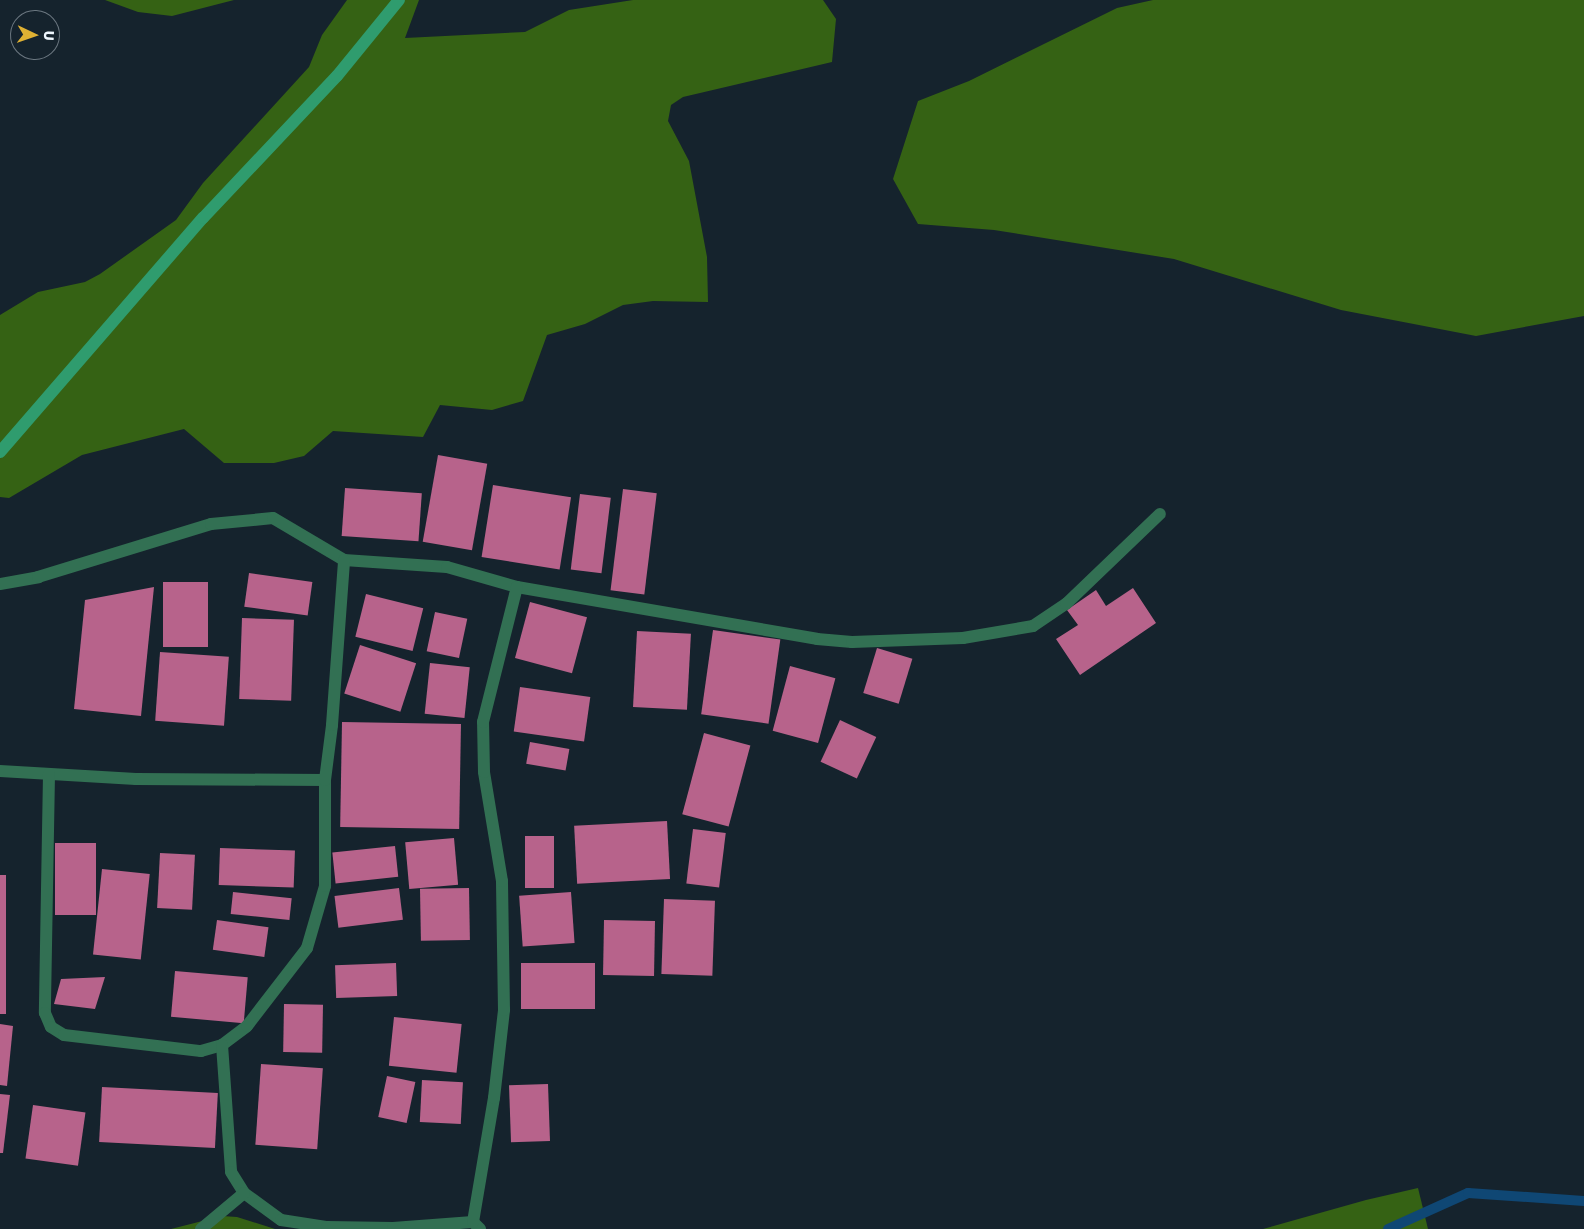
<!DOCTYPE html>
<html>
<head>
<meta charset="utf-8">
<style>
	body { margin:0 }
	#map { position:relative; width:1584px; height:1229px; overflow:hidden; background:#15232d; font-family:Poppins,sans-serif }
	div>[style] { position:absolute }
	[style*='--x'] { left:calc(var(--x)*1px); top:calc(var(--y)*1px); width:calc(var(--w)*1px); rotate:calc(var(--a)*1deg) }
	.forest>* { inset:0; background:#356214 }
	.stream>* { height:10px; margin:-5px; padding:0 5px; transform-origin:5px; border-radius:5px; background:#0f4774 }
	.building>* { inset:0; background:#b7638b; transform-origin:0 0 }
	.street>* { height:12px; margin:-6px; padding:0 6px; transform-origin:6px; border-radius:6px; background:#327053 }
	.secondary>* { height:12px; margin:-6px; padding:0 6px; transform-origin:6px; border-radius:6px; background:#2f9c6e }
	span { translate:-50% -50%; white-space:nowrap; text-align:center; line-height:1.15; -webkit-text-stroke:4px #15232d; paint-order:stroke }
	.north { position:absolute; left:10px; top:10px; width:50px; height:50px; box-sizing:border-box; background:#15232d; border:1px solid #6b7780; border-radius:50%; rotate:93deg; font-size:14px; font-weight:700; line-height:20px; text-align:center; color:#edf6fd }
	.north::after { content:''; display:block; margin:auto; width:18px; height:22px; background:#dfb133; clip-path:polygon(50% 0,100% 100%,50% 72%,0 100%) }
</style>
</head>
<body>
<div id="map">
	<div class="forest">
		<i style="clip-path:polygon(105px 0,234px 0,172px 16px,138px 12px)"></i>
		<i style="clip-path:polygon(347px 0,419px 0,405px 38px,525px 32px,569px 10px,633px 0,823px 0,836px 19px,832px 62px,683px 97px,671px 105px,668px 121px,689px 161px,707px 257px,708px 302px,653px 301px,623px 305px,585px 324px,547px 335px,523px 401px,492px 410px,440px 405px,423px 437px,333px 431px,304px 456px,274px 463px,224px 463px,184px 429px,82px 455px,9px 498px,0 497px,0 315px,38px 292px,85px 282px,100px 274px,176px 220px,203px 183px,309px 67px,322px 35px)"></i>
		<i style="clip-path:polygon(1153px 0,1584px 0,1584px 316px,1476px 336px,1341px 310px,1174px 259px,994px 230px,918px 224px,893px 179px,918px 101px,969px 81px,1117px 8px)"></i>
		<i style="clip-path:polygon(1418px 1188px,1428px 1229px,1263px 1229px,1366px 1200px)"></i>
		<i style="clip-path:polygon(222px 1216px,237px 1217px,275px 1229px,171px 1229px)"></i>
	</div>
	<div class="stream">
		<i style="--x:1388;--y:1229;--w:88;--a:-24.2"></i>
		<i style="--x:1468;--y:1193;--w:116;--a:3.9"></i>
	</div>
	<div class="building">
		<i style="left:438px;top:455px;width:50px;height:88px;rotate:10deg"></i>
		<i style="left:493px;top:485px;width:79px;height:73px;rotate:9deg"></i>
		<i style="left:345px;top:488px;width:77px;height:48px;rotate:4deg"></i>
		<i style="left:623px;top:489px;width:34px;height:102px;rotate:7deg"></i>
		<i style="left:580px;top:494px;width:31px;height:76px;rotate:7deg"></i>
		<i style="left:249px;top:573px;width:64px;height:34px;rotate:8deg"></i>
		<i style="left:163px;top:582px;width:45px;height:65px"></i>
		<i style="clip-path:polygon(154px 587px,141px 716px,74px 709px,85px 600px)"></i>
		<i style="clip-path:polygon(1133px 588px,1156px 623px,1080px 675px,1056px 639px,1078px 625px,1067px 610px,1096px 590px,1106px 606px)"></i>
		<i style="left:366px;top:594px;width:59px;height:44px;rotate:14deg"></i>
		<i style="left:530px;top:602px;width:59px;height:58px;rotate:15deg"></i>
		<i style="left:435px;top:612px;width:33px;height:40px;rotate:12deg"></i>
		<i style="left:242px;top:618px;width:52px;height:81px;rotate:2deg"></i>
		<i style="left:713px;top:630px;width:68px;height:85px;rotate:8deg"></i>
		<i style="left:637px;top:631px;width:54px;height:76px;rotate:3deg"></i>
		<i style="left:360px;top:645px;width:59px;height:51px;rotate:18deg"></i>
		<i style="left:877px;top:648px;width:37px;height:47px;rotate:17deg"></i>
		<i style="left:160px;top:652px;width:69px;height:69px;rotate:4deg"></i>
		<i style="left:430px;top:663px;width:40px;height:51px;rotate:6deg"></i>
		<i style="left:790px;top:666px;width:47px;height:67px;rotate:15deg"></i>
		<i style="left:520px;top:687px;width:71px;height:45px;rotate:8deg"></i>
		<i style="left:840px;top:720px;width:40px;height:46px;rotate:25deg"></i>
		<i style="left:342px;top:722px;width:119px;height:105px;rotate:1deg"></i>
		<i style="left:704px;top:733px;width:48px;height:84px;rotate:15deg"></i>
		<i style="left:530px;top:742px;width:40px;height:22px;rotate:10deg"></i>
		<i style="left:667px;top:821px;width:58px;height:93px;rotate:87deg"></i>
		<i style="left:693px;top:829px;width:33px;height:55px;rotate:7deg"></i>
		<i style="left:525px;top:836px;width:29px;height:52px"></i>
		<i style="left:454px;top:838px;width:47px;height:49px;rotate:85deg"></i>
		<i style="left:55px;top:843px;width:41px;height:72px"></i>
		<i style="left:395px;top:846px;width:31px;height:63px;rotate:84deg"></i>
		<i style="left:220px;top:848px;width:75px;height:37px;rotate:2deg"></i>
		<i style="left:160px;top:853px;width:35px;height:55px;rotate:3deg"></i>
		<i style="left:102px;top:869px;width:48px;height:86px;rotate:6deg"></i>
		<i style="left:0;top:875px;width:6px;height:139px"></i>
		<i style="left:399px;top:888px;width:32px;height:65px;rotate:83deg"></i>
		<i style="left:469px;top:888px;width:52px;height:49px;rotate:89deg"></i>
		<i style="left:233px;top:892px;width:59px;height:22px;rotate:6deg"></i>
		<i style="left:571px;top:892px;width:51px;height:52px;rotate:86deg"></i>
		<i style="left:664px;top:899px;width:51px;height:75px;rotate:2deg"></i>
		<i style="left:217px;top:920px;width:52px;height:30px;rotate:8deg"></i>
		<i style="left:604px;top:920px;width:51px;height:55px;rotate:1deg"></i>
		<i style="left:396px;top:963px;width:33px;height:61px;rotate:88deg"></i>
		<i style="left:595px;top:963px;width:46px;height:74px;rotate:90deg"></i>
		<i style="left:175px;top:971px;width:73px;height:46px;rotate:5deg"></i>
		<i style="clip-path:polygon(105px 977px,95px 1009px,54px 1004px,61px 979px)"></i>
		<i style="left:284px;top:1004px;width:39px;height:48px;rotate:1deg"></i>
		<i style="left:394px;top:1017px;width:68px;height:49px;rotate:6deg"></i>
		<i style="clip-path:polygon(0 1024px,13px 1026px,7px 1086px,0 1085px)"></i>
		<i style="left:261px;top:1064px;width:62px;height:81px;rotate:4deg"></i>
		<i style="left:387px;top:1076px;width:29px;height:42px;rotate:12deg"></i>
		<i style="left:422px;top:1080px;width:41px;height:42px;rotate:3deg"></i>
		<i style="left:548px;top:1084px;width:57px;height:39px;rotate:88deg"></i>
		<i style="left:102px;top:1087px;width:116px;height:55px;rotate:3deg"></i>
		<i style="clip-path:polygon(0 1094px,10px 1095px,3px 1153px,0 1153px)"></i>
		<i style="left:33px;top:1105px;width:53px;height:54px;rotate:8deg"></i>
	</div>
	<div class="street">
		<i style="--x:0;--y:584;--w:39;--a:-10"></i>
		<i style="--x:38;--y:577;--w:181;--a:-17"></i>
		<i style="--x:211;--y:524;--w:62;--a:-5.5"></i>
		<i style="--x:273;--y:518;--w:82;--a:30.6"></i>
		<i style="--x:344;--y:560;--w:103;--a:3.9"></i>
		<i style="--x:447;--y:567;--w:73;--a:15.9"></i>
		<i style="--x:517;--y:587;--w:304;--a:9.8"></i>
		<i style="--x:817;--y:639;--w:35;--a:5"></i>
		<i style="--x:852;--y:642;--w:111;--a:-2.1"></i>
		<i style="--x:963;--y:638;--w:71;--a:-9.7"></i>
		<i style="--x:1033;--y:626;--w:40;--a:-34"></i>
		<i style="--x:1066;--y:604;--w:130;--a:-43.8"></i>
		<i style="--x:0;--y:771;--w:136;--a:3.4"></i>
		<i style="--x:136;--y:779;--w:189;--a:0.3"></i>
		<i style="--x:49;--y:774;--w:239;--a:91"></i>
		<i style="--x:45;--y:1013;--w:15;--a:67"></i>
		<i style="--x:51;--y:1027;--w:15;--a:32"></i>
		<i style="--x:64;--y:1035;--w:138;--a:6.7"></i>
		<i style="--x:201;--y:1051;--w:22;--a:-16"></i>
		<i style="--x:222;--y:1045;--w:31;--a:-37"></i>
		<i style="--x:247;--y:1026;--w:98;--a:-52.4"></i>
		<i style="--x:307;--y:948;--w:65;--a:-73.8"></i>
		<i style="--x:325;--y:886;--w:106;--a:-90"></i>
		<i style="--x:325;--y:780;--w:55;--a:-82.7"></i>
		<i style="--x:332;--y:725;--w:165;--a:-85.8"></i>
		<i style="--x:222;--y:1045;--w:127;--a:85.9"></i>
		<i style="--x:231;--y:1172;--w:25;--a:58"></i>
		<i style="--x:244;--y:1193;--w:46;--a:36.1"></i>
		<i style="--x:281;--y:1220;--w:47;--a:8.7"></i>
		<i style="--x:327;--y:1227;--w:66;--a:0.9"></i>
		<i style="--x:393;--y:1228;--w:80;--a:-4.3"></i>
		<i style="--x:473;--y:1222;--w:10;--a:45"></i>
		<i style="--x:473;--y:1222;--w:126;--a:-80.4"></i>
		<i style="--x:494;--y:1098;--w:89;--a:-83.5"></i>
		<i style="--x:504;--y:1010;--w:129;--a:-90.9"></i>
		<i style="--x:502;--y:881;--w:110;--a:-99.4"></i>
		<i style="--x:484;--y:772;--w:50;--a:-91.1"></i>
		<i style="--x:483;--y:722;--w:139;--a:-75.9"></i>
		<i style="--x:201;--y:1229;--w:56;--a:-39.9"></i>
	</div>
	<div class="secondary">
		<i style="--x:0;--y:452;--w:310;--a:-49.1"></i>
		<i style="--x:203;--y:218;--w:195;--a:-46.7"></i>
		<i style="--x:337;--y:76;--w:98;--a:-50.8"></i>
	</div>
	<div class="north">U</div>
</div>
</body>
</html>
